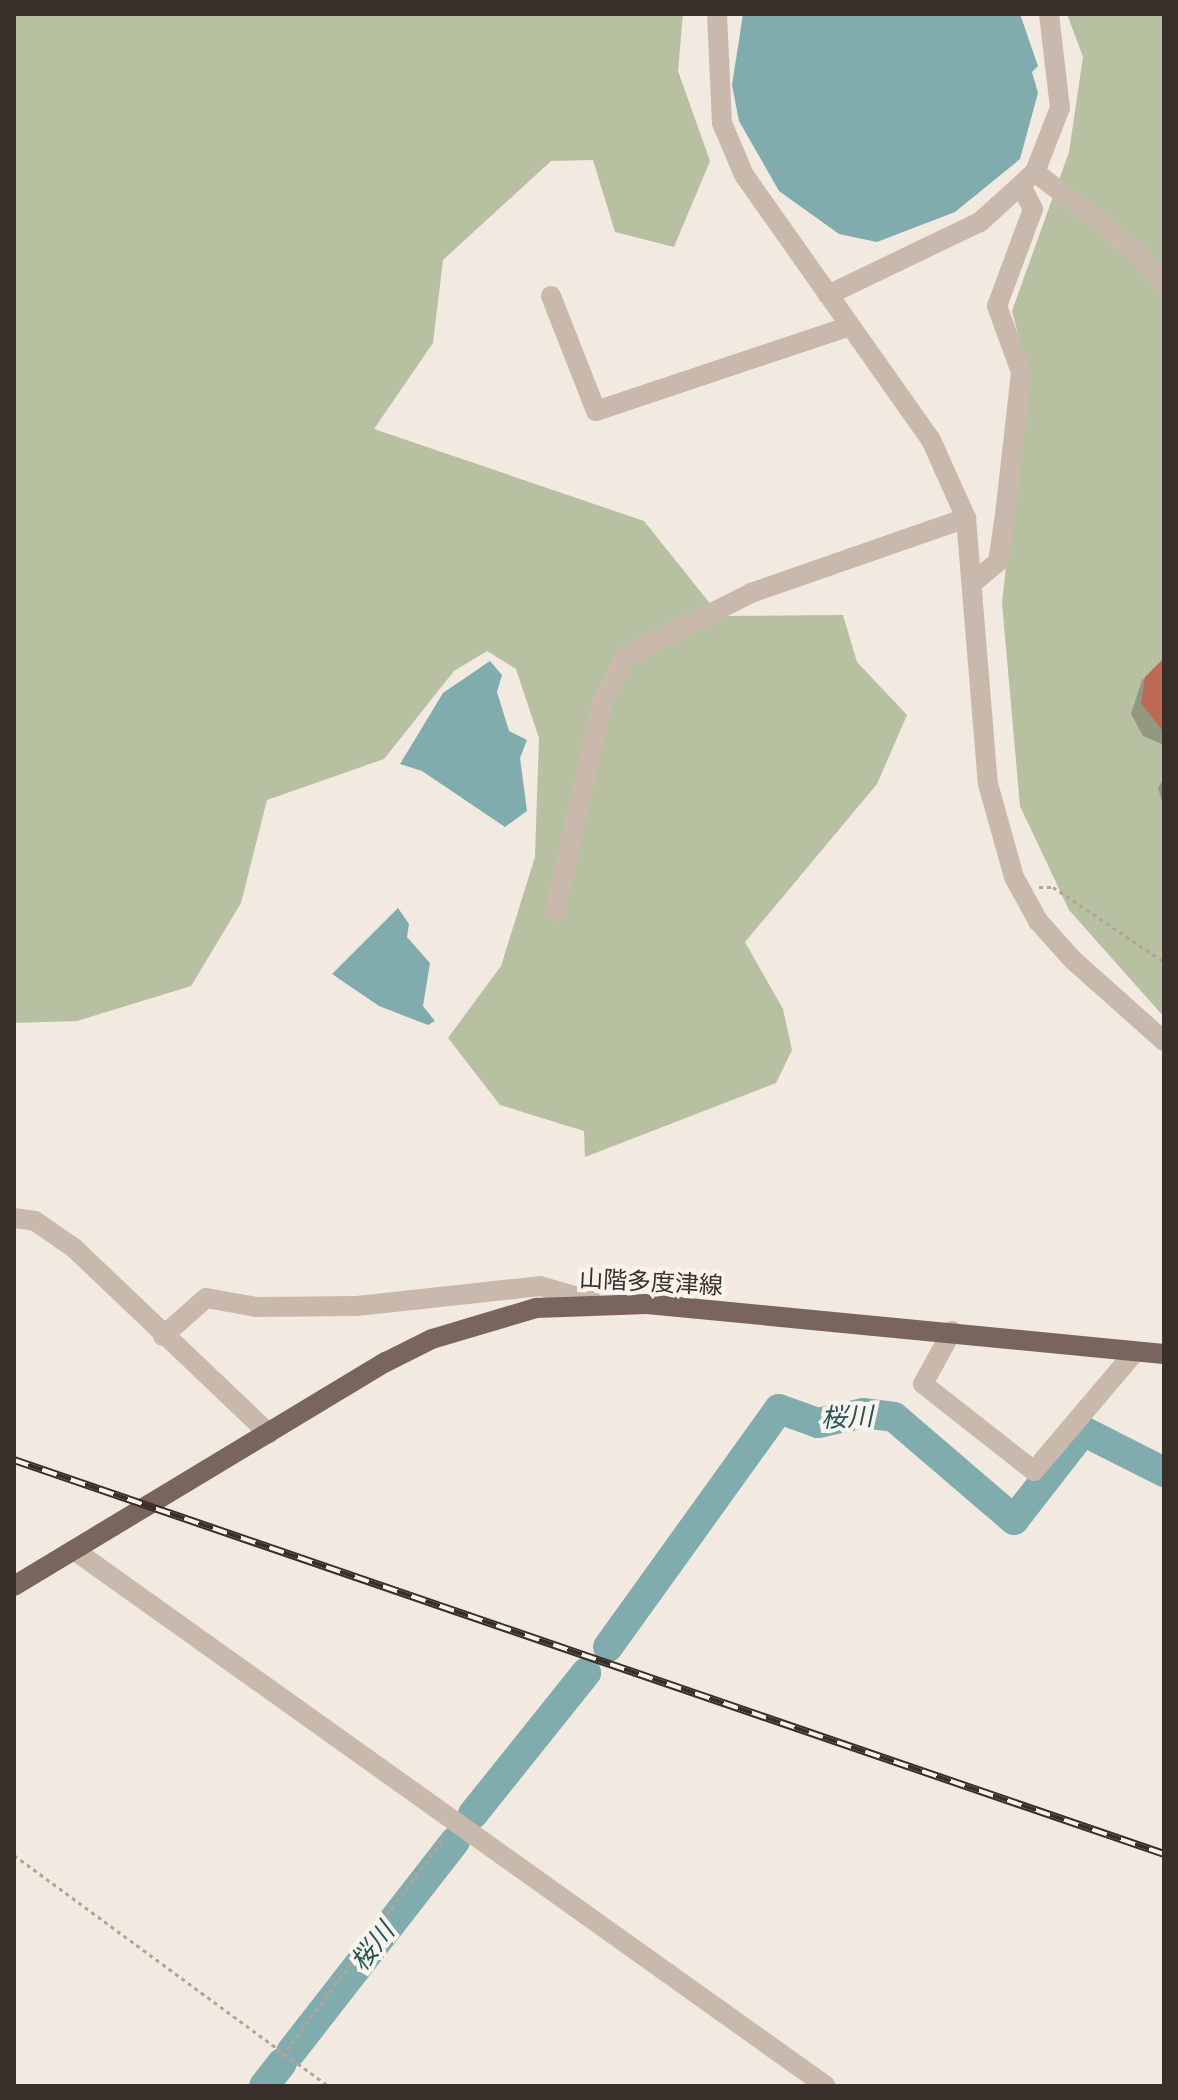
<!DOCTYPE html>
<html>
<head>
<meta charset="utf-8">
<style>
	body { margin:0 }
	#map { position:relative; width:1178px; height:2100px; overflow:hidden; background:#f2e9e0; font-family:"DM Sans","Noto Sans JP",sans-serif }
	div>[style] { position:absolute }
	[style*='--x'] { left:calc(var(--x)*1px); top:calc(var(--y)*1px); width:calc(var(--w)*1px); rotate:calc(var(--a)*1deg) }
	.green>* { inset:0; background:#b7c0a1 }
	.water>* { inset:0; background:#81acad }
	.shadow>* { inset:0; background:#0003 }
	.river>* { height:30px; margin:-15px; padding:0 15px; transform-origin:15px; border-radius:15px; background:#81acad }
	.building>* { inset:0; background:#bd6953 }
	.path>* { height:3px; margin-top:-1.5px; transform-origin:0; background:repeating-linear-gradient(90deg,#b5a397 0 4px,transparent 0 8px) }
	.minor>* { height:20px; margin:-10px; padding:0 10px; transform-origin:10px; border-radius:10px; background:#c9b9ad }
	.major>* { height:20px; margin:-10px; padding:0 10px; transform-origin:10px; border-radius:10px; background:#79655d }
	.rail>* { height:8px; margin-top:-4px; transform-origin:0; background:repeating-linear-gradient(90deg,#f9f3ed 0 15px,#382f2b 0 30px); box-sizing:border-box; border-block:2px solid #382f2b }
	span { translate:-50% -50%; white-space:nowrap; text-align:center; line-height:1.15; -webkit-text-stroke:8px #f9f3ed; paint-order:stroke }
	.street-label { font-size:24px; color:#382f2b }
	.water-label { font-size:26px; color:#235557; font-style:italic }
	.frame { position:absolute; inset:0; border:16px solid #382f2b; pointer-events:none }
</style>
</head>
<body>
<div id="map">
	<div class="green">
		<i style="clip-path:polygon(14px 14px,683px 14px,678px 71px,710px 161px,674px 247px,615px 232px,593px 160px,551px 161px,443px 260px,433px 343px,374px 429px,644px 521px,720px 616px,843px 615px,857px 662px,907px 715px,877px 784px,745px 942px,783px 1009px,792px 1050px,776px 1083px,585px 1157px,584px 1131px,500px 1105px,448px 1038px,501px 966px,535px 857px,539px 738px,516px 669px,487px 651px,454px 671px,384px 759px,267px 800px,241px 903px,191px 986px,77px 1021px,14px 1023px)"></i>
		<i style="clip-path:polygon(1067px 14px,1164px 14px,1164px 1017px,1069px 910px,1020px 806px,1002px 603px,1027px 370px,1012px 311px,1069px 152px,1083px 57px)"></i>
	</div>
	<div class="water">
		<i style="clip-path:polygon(743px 14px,1020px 14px,1038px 66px,1032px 72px,1038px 93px,1020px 159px,955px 212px,877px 242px,839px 234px,779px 191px,739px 121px,732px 85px)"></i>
		<i style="clip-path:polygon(490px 661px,502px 675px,497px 692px,509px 731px,527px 740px,520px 758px,527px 811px,505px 827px,422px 771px,400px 764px,443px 693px)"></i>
		<i style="clip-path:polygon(398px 908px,409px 924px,407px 937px,430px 963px,423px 1006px,435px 1021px,428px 1025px,379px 1006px,332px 974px)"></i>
	</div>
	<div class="shadow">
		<i style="clip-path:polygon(1164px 665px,1164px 745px,1143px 736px,1131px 714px,1142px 680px)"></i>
		<i style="clip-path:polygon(1164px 778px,1164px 808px,1158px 788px)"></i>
	</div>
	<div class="river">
		<i style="--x:608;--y:1647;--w:293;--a:-54.3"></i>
		<i style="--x:779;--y:1409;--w:41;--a:19.7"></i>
		<i style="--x:818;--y:1423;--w:46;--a:-12.5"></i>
		<i style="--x:863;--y:1413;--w:31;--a:7"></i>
		<i style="--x:894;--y:1417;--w:158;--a:40.6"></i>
		<i style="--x:1014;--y:1520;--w:113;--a:-52.2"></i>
		<i style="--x:1083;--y:1431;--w:91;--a:26.8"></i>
		<i style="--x:473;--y:1814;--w:181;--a:-51.3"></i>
		<i style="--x:291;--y:2052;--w:267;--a:-52.1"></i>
		<i style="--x:264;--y:2086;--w:29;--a:-52"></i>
	</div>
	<div class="building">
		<i style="clip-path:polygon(1164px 658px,1164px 733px,1141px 703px,1145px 677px)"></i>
	</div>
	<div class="path">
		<i style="--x:1039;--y:887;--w:14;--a:0"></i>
		<i style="--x:1053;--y:887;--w:134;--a:34"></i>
		<i style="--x:14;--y:1855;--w:390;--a:36.3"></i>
		<i style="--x:282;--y:2056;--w:272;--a:-53.4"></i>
	</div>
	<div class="minor">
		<i style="--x:717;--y:14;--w:109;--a:87.4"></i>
		<i style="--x:722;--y:123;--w:56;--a:67.1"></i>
		<i style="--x:744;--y:175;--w:324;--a:54.8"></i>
		<i style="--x:931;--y:440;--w:85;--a:65.8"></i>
		<i style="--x:966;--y:518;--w:267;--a:85.3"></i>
		<i style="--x:988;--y:784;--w:97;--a:74.4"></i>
		<i style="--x:1014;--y:877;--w:50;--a:61.4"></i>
		<i style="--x:1038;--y:921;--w:52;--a:48.1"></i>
		<i style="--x:1073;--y:960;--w:122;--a:41.7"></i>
		<i style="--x:1035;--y:172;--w:128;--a:38"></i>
		<i style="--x:1136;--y:251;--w:43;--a:48.8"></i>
		<i style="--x:828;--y:295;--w:169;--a:-25.7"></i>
		<i style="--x:980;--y:222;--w:74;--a:-42.3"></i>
		<i style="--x:1035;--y:172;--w:69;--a:-68.7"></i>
		<i style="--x:1060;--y:108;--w:95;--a:-96.7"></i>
		<i style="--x:551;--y:296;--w:123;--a:68.6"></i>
		<i style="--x:596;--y:411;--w:268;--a:-18.5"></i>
		<i style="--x:975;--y:581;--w:30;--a:-40"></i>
		<i style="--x:998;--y:562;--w:48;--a:-81.5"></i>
		<i style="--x:1005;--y:515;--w:144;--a:-83.6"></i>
		<i style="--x:1021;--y:372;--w:70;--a:-110"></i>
		<i style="--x:997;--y:306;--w:103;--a:-69.6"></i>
		<i style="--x:1033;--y:209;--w:25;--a:-117"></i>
		<i style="--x:555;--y:911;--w:213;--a:-77.3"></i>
		<i style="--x:602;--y:703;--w:53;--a:-62.9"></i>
		<i style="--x:626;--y:656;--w:140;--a:-26.7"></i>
		<i style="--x:751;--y:593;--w:228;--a:-19.2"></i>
		<i style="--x:14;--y:1218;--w:21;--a:8"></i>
		<i style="--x:35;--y:1221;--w:47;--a:34.7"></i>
		<i style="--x:74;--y:1248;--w:269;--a:43.6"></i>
		<i style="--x:952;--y:1331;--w:60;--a:118.7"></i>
		<i style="--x:923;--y:1384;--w:141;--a:38.1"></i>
		<i style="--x:1034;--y:1471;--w:156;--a:-49.7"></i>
		<i style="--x:163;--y:1336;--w:57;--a:-41.5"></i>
		<i style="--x:206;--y:1298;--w:51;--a:10.2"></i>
		<i style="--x:256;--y:1307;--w:101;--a:-0.6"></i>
		<i style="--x:357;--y:1306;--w:184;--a:-6.2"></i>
		<i style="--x:540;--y:1286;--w:54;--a:16.1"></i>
		<i style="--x:74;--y:1550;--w:923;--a:35.48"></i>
	</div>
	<div class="major">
		<i style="--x:14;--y:1586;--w:434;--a:-31.1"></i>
		<i style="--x:386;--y:1362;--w:51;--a:-26.6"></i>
		<i style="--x:432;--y:1339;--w:109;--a:-16.6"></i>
		<i style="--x:536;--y:1308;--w:111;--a:-2.1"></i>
		<i style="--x:647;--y:1304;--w:519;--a:5.52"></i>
	</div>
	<div class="rail">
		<i style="--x:14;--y:1460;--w:1216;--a:18.91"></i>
	</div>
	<div class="street-label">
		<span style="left:651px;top:1282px;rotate:3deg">山階多度津線</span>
	</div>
	<div class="water-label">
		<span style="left:847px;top:1418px;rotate:-2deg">桜川</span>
		<span style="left:373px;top:1947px;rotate:-52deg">桜川</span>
	</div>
	<div class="frame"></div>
</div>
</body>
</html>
